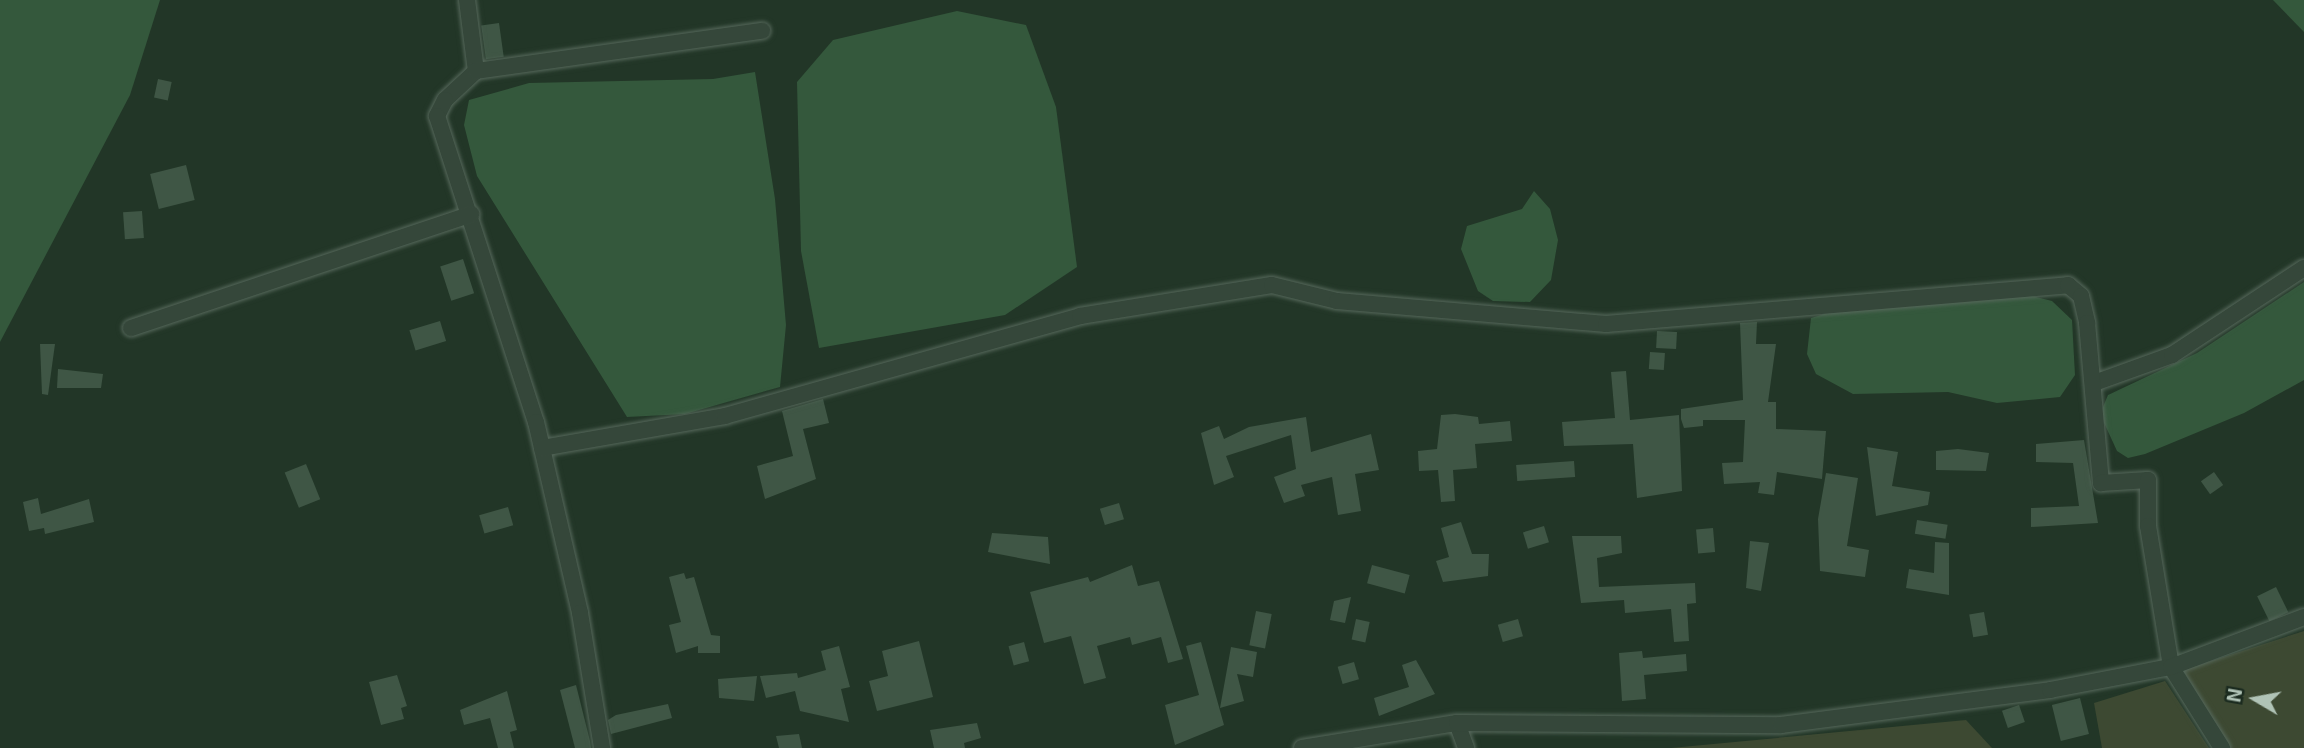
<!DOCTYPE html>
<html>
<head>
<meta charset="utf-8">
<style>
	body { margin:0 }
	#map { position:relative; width:2304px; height:748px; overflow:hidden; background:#223627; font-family:"Exo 2",sans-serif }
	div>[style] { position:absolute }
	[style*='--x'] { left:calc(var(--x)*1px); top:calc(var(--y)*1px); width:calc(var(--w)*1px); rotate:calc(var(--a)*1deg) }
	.green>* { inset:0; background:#3d4932 }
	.water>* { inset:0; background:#34583c }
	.building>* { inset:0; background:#3f5645; transform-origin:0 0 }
	.roads { filter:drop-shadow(0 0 2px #56685b) drop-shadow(0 0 2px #56685b) }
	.minor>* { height:16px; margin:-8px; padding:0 8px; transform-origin:8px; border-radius:8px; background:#35473a }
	span { translate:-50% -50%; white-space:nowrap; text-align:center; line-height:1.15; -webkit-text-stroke:7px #1b2b1f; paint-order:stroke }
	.north { position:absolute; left:2220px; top:664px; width:70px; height:70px; -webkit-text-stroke:5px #1b2b1f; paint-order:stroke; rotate:280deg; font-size:19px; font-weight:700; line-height:28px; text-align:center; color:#b0c3b6 }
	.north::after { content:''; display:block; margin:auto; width:24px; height:32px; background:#b0c3b6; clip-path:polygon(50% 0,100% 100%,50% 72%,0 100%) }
</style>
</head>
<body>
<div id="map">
	<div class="green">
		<i style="clip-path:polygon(2304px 631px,2304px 748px,2230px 748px,2183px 670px)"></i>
		<i style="clip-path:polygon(2165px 681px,2209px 748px,2102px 748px,2094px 703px)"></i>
		<i style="clip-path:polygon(1966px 720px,1992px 748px,1671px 748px)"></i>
	</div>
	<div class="water">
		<i style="clip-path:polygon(0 0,160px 0,130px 95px,0 342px)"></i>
		<i style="clip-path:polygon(2273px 0,2304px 0,2304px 32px)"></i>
		<i style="clip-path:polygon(957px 11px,1026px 25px,1056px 107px,1077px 267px,1005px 315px,819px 348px,801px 251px,797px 82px,833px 40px)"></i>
		<i style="clip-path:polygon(755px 72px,775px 199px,786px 325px,780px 387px,685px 414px,627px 417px,477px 176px,464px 125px,469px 100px,529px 83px,713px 79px)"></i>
		<i style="clip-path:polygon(1534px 191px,1550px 209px,1558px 240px,1551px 280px,1530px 302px,1493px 301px,1478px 291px,1461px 249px,1467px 226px,1522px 209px)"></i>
		<i style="clip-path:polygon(2304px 282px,2304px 380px,2244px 413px,2145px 454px,2128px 458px,2117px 451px,2100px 414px,2108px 395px,2197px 353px)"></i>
		<i style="clip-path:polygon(2024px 294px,2052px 301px,2072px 320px,2075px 375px,2060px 397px,1997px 403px,1948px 392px,1853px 394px,1816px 374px,1807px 354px,1811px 318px,1831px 312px)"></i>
	</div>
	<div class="building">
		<i style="left:499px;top:23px;width:34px;height:18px;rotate:82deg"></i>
		<i style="left:158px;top:79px;width:14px;height:19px;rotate:12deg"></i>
		<i style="left:186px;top:165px;width:36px;height:37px;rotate:76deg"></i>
		<i style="left:142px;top:211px;width:27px;height:19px;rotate:86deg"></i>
		<i style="left:463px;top:259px;width:36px;height:24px;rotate:72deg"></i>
		<i style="left:440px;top:321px;width:21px;height:32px;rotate:73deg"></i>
		<i style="clip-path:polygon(1757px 322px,1756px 344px,1776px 344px,1768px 402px,1776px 402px,1776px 429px,1826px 431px,1822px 479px,1777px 472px,1774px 495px,1758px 493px,1760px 482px,1724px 484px,1722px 463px,1743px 462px,1745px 420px,1703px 420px,1703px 426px,1684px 428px,1681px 419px,1681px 409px,1743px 400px,1740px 323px)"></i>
		<i style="left:1657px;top:331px;width:20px;height:17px;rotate:3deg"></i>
		<i style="clip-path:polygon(40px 344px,55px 344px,48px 395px,42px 394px)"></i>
		<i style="left:1650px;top:352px;width:15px;height:17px;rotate:4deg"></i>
		<i style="clip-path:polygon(58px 369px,103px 374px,101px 388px,57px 388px)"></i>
		<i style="clip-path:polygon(1626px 371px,1630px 420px,1679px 415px,1682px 491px,1637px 498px,1633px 444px,1564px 446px,1562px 422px,1615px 418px,1611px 372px)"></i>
		<i style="clip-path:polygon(823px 399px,829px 423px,803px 429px,816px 479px,765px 499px,757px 466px,793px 456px,782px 411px)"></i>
		<i style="clip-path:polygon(1455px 414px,1478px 417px,1479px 424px,1510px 421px,1512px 441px,1475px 444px,1477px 468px,1453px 470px,1455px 501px,1441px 502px,1438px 470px,1419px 471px,1418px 451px,1437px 449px,1441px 415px)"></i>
		<i style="clip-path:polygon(1306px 417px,1311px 452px,1371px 434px,1379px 470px,1355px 474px,1361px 511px,1338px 515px,1332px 477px,1301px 485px,1305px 496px,1284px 503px,1274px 477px,1296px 469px,1291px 435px,1226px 456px,1234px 477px,1214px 485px,1201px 433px,1219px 426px,1224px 439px,1249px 427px)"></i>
		<i style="clip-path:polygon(2084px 440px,2098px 523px,2031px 527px,2031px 508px,2079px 506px,2073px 463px,2036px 462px,2036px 444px)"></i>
		<i style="clip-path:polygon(1867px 447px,1898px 452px,1892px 486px,1930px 492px,1928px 505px,1876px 516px)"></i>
		<i style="clip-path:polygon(1958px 449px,1989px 453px,1986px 471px,1936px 470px,1936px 451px)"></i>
		<i style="left:1574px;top:461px;width:16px;height:58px;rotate:86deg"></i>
		<i style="left:306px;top:464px;width:38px;height:23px;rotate:68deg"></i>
		<i style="left:2214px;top:472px;width:16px;height:16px;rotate:55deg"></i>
		<i style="clip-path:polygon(1826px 473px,1858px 478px,1847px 546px,1869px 550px,1865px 577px,1820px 571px,1818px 519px)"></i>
		<i style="clip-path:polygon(38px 498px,41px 514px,89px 499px,94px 522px,45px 534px,44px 528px,29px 531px,23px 502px)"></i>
		<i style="left:1119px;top:503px;width:17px;height:20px;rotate:73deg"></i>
		<i style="left:508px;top:507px;width:19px;height:30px;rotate:74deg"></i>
		<i style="left:1917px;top:520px;width:31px;height:14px;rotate:9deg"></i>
		<i style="clip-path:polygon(1461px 522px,1472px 554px,1489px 554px,1488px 576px,1443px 582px,1436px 561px,1449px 557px,1441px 528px)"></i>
		<i style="left:1544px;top:526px;width:17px;height:22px;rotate:73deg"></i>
		<i style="left:1713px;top:528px;width:24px;height:17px;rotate:85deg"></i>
		<i style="clip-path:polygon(992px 533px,1048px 537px,1050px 564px,988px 552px)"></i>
		<i style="clip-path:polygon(1572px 536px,1621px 536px,1622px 553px,1597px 558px,1599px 587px,1695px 583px,1696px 603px,1687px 604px,1689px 641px,1674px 642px,1671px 609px,1625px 613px,1624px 600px,1581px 603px)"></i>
		<i style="clip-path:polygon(1750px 541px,1769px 543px,1761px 591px,1746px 588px)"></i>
		<i style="clip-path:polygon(1935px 542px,1949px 543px,1949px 595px,1906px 588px,1909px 569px,1934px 573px)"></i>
		<i style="clip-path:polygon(1132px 565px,1138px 586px,1159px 581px,1183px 659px,1168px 663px,1161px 637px,1132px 645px,1130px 637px,1097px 646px,1106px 678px,1084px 684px,1071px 636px,1044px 643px,1030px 592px,1088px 577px,1090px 582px)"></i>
		<i style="left:1372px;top:565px;width:39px;height:19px;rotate:15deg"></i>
		<i style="clip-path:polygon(684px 573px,686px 579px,694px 577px,711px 635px,720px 636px,720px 653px,698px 653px,698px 646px,676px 653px,669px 625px,681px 622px,669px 577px)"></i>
		<i style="left:2276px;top:587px;width:28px;height:21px;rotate:64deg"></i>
		<i style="clip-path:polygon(1351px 597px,1345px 623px,1330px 620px,1334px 601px)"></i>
		<i style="left:1256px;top:611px;width:16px;height:35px;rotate:11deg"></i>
		<i style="left:1984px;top:612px;width:23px;height:15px;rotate:80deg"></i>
		<i style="left:1356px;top:619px;width:14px;height:21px;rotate:12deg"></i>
		<i style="left:1518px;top:619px;width:18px;height:21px;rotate:74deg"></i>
		<i style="clip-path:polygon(919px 641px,933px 697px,877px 711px,869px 681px,888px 676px,882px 651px)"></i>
		<i style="left:1024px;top:642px;width:20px;height:16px;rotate:75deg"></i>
		<i style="clip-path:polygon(1201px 642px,1224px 725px,1175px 745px,1165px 705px,1199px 695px,1186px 646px)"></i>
		<i style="clip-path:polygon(839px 646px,850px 687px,841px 689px,849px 722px,800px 711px,795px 691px,766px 698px,760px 676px,797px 673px,798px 678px,826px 670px,821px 651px)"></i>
		<i style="clip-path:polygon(1231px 647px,1257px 652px,1253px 677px,1237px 674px,1244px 701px,1220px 708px)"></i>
		<i style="clip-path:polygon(1642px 651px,1643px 658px,1686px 654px,1687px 671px,1644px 675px,1646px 699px,1622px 701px,1619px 653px)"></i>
		<i style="clip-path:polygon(1416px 660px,1435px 694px,1379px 716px,1374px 698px,1409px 687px,1402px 665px)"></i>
		<i style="left:1354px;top:662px;width:18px;height:17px;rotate:74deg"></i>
		<i style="clip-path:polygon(397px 675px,407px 706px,401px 708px,404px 719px,381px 725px,369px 682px)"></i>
		<i style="clip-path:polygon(757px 676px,754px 701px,719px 698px,718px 679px)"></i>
		<i style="clip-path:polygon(576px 685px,590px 741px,591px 748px,575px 748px,560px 690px)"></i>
		<i style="clip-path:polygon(507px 691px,517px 730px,510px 732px,514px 748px,498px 748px,490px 718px,464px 725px,460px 710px)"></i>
		<i style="left:2080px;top:698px;width:37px;height:29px;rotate:76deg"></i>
		<i style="clip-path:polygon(668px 704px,672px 718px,611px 734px,608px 720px,616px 715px)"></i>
		<i style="left:2019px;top:705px;width:18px;height:18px;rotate:71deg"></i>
		<i style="clip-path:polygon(977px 723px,981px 738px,964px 743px,965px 748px,934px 748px,930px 730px)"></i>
		<i style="clip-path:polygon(799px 734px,802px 748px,779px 748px,776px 736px)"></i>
	</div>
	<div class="roads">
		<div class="minor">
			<i style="--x:467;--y:0;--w:72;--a:82.8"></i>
			<i style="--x:476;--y:71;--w:42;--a:136.9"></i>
			<i style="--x:445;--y:100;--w:18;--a:117"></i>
			<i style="--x:437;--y:116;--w:322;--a:72.1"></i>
			<i style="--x:536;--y:422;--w:196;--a:77"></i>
			<i style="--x:580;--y:613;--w:137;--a:80.7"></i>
			<i style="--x:476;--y:71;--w:289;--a:-8"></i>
			<i style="--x:131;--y:328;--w:359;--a:-18.5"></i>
			<i style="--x:2097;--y:382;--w:80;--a:-19.8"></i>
			<i style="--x:2172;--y:355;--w:158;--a:-33.4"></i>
			<i style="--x:542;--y:448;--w:186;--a:-9.9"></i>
			<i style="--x:725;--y:416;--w:369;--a:-15.7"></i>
			<i style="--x:1080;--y:316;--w:194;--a:-9.2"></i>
			<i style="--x:1272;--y:285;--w:67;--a:13.8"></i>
			<i style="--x:1337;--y:301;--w:270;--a:4.9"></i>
			<i style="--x:1606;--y:324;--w:464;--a:-4.8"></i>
			<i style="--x:2068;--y:285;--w:17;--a:40"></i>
			<i style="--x:2081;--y:296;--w:28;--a:77"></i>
			<i style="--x:2087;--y:323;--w:161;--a:85"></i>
			<i style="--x:2101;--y:483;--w:47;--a:-3.7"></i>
			<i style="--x:2148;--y:480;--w:46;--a:90"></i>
			<i style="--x:2148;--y:526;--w:143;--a:80.7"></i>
			<i style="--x:2171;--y:667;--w:96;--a:57.8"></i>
			<i style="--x:1457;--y:723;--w:27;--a:70"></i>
			<i style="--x:1302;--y:748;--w:157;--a:-9.2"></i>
			<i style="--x:1457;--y:723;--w:324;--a:0.4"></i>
			<i style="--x:1781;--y:725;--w:271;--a:-7.4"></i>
			<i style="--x:2050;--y:690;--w:123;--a:-10.8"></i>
			<i style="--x:2171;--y:667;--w:142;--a:-20.6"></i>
		</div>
	</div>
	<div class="north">N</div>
</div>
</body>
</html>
